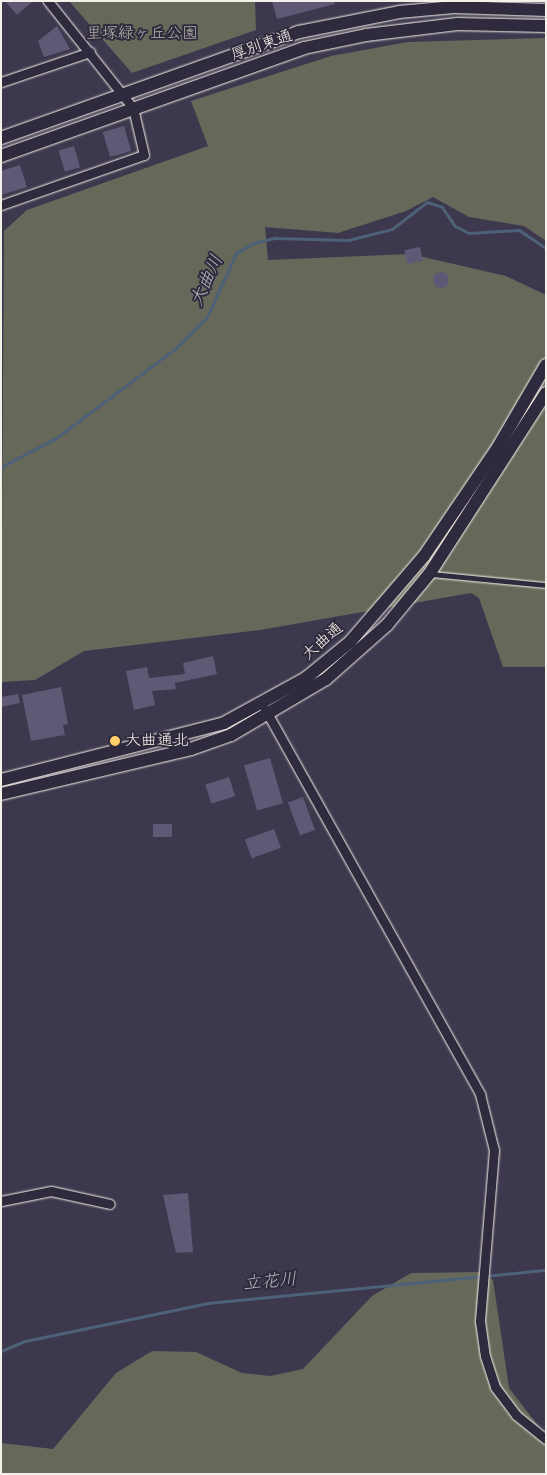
<!DOCTYPE html>
<html>
<head>
<meta charset="utf-8">
<style>
	body { margin:0 }
	#map { position:relative; width:547px; height:1475px; overflow:hidden; background:#3d384e; font-family:"Indie Flower","Klee One",sans-serif }
	div>[style] { position:absolute }
	[style*='--x'] { left:calc(var(--x)*1px); top:calc(var(--y)*1px); width:calc(var(--w)*1px); rotate:calc(var(--a)*1deg) }
	.green>* { inset:0; background:#66685a }
	.stream>* { height:3px; margin:-1.5px; padding:0 1.5px; transform-origin:1.5px; border-radius:1.5px; background:#4d6178 }
	.building>* { inset:0; background:#5f5976; transform-origin:0 0 }
	.round { border-radius:50% }
	.roads { filter:drop-shadow(0 0 1px #f4f1e8) drop-shadow(0 0 1px #f4f1e8) }
	.lane>* { height:4.5px; margin:-2.25px; padding:0 2.25px; transform-origin:2.25px; border-radius:2.25px; background:#2f2a3d }
	.street>* { height:9px; margin:-4.5px; padding:0 4.5px; transform-origin:4.5px; border-radius:4.5px; background:#2f2a3d }
	.secondary>* { height:12px; margin:-6px; padding:0 6px; transform-origin:6px; border-radius:6px; background:#2f2a3d }
	.dots>* { width:14px; height:14px; translate:-50% -50%; box-sizing:border-box; border:2px solid #2f2a3d; border-radius:50% }
	span { translate:-50% -50%; white-space:nowrap; text-align:center; line-height:1.15; -webkit-text-stroke:4px #2f2a3d; paint-order:stroke }
	.park-label { font-size:16px; color:#b4b3a8 }
	.street-label { font-size:16px; color:#f4f1e8 }
	.poi-label { font-size:16px; color:#f4f1e8 }
	.left { translate:0 -50%; text-align:left }
	.water-label { font-size:18px; color:#b1b7bb; font-style:italic }
	.frame { position:absolute; inset:0; border:2px solid #f4f1e8; pointer-events:none }
</style>
</head>
<body>
<div id="map">
	<div class="green">
		<i style="clip-path:polygon(69px 1px,255px 1px,256px 30px,132px 73px)"></i>
		<i style="clip-path:polygon(546px 38px,546px 241px,524px 226px,469px 217px,433px 197px,406px 211px,338px 233px,265px 227px,268px 260px,410px 254px,506px 276px,546px 295px,546px 667px,503px 667px,479px 598px,471px 593px,260px 630px,84px 651px,35px 680px,1px 682px,4px 231px,27px 210px,208px 146px,191px 101px,331px 56px,408px 42px)"></i>
		<i style="clip-path:polygon(482px 1272px,493px 1280px,509px 1388px,546px 1436px,546px 1474px,1px 1474px,1px 1443px,53px 1449px,116px 1373px,152px 1351px,196px 1352px,242px 1373px,270px 1376px,303px 1369px,372px 1296px,411px 1273px)"></i>
	</div>
	<div class="stream">
		<i style="--x:1;--y:467;--w:62;--a:-27.8"></i>
		<i style="--x:56;--y:438;--w:151;--a:-36.9"></i>
		<i style="--x:177;--y:347;--w:42;--a:-45"></i>
		<i style="--x:207;--y:317;--w:70;--a:-65.6"></i>
		<i style="--x:236;--y:253;--w:20;--a:-30"></i>
		<i style="--x:253;--y:243;--w:23;--a:-13"></i>
		<i style="--x:275;--y:238;--w:73;--a:1.6"></i>
		<i style="--x:348;--y:240;--w:45;--a:-14"></i>
		<i style="--x:392;--y:229;--w:44;--a:-37.6"></i>
		<i style="--x:427;--y:202;--w:16;--a:18"></i>
		<i style="--x:442;--y:207;--w:23;--a:56"></i>
		<i style="--x:455;--y:226;--w:16;--a:27"></i>
		<i style="--x:469;--y:233;--w:50;--a:-3.4"></i>
		<i style="--x:519;--y:230;--w:32;--a:34"></i>
		<i style="--x:1;--y:1351;--w:26;--a:-23"></i>
		<i style="--x:25;--y:1341;--w:187;--a:-11.7"></i>
		<i style="--x:208;--y:1303;--w:340;--a:-5.6"></i>
	</div>
	<div class="building">
		<i style="clip-path:polygon(5px 1px,33px 1px,17px 15px)"></i>
		<i style="clip-path:polygon(272px 1px,334px 1px,335px 4px,277px 19px)"></i>
		<i style="clip-path:polygon(57px 26px,70px 49px,44px 57px,38px 41px)"></i>
		<i style="left:124px;top:126px;width:26px;height:22px;rotate:74deg"></i>
		<i style="left:74px;top:146px;width:22px;height:16px;rotate:74deg"></i>
		<i style="clip-path:polygon(20px 165px,27px 187px,1px 195px,1px 171px)"></i>
		<i style="left:420px;top:247px;width:14px;height:16px;rotate:78deg"></i>
		<i class="round" style="left:433px;top:272px;width:16px;height:16px"></i>
		<i style="clip-path:polygon(213px 656px,217px 674px,175px 683px,176px 689px,152px 691px,155px 705px,134px 710px,126px 671px,147px 667px,149px 678px,185px 674px,183px 663px)"></i>
		<i style="clip-path:polygon(61px 687px,68px 724px,63px 725px,65px 735px,31px 741px,22px 695px)"></i>
		<i style="clip-path:polygon(18px 694px,20px 703px,1px 707px,1px 697px)"></i>
		<i style="left:270px;top:758px;width:47px;height:27px;rotate:74deg"></i>
		<i style="left:229px;top:777px;width:20px;height:25px;rotate:72deg"></i>
		<i style="left:303px;top:797px;width:35px;height:16px;rotate:70deg"></i>
		<i style="left:153px;top:824px;width:19px;height:13px"></i>
		<i style="left:274px;top:829px;width:20px;height:31px;rotate:70deg"></i>
		<i style="clip-path:polygon(188px 1193px,193px 1252px,176px 1253px,163px 1195px)"></i>
	</div>
	<div class="roads">
		<div class="lane">
			<i style="--x:431;--y:574;--w:116;--a:5.5"></i>
		</div>
		<div class="street">
			<i style="--x:1;--y:82;--w:94;--a:-18.6"></i>
			<i style="--x:1;--y:205;--w:151;--a:-19.3"></i>
			<i style="--x:144;--y:155;--w:48;--a:-103.2"></i>
			<i style="--x:133;--y:108;--w:137;--a:-128.5"></i>
			<i style="--x:265;--y:709;--w:441;--a:60.8"></i>
			<i style="--x:480;--y:1094;--w:58;--a:76"></i>
			<i style="--x:494;--y:1150;--w:172;--a:94.7"></i>
			<i style="--x:480;--y:1321;--w:35;--a:82"></i>
			<i style="--x:485;--y:1356;--w:33;--a:72"></i>
			<i style="--x:495;--y:1387;--w:35;--a:53"></i>
			<i style="--x:516;--y:1415;--w:38;--a:39"></i>
			<i style="--x:1;--y:1201;--w:51;--a:-11.3"></i>
			<i style="--x:51;--y:1191;--w:60;--a:12.4"></i>
		</div>
		<div class="secondary">
			<i style="--x:1;--y:138;--w:316;--a:-19.6"></i>
			<i style="--x:299;--y:32;--w:102;--a:-11.3"></i>
			<i style="--x:399;--y:12;--w:55;--a:-5.2"></i>
			<i style="--x:454;--y:7;--w:92;--a:1.9"></i>
			<i style="--x:1;--y:156;--w:322;--a:-19.6"></i>
			<i style="--x:304;--y:48;--w:63;--a:-11.8"></i>
			<i style="--x:366;--y:35;--w:92;--a:-6.9"></i>
			<i style="--x:457;--y:24;--w:89;--a:1.3"></i>
			<i style="--x:1;--y:780;--w:230;--a:-14.3"></i>
			<i style="--x:224;--y:723;--w:94;--a:-28.8"></i>
			<i style="--x:306;--y:678;--w:57;--a:-39.3"></i>
			<i style="--x:350;--y:642;--w:113;--a:-49.3"></i>
			<i style="--x:424;--y:556;--w:132;--a:-55.8"></i>
			<i style="--x:498;--y:447;--w:95;--a:-59.7"></i>
			<i style="--x:1;--y:794;--w:195;--a:-13.3"></i>
			<i style="--x:191;--y:749;--w:42;--a:-19.3"></i>
			<i style="--x:231;--y:735;--w:110;--a:-30.5"></i>
			<i style="--x:326;--y:679;--w:81;--a:-41.5"></i>
			<i style="--x:387;--y:625;--w:67;--a:-50.4"></i>
			<i style="--x:430;--y:573;--w:214;--a:-57.2"></i>
		</div>
	</div>
	<div class="dots">
		<i style="left:115px;top:741px;background:#ffd166"></i>
	</div>
	<div class="park-label">
		<span style="left:142px;top:34px">里塚緑ヶ丘公園</span>
	</div>
	<div class="street-label">
		<span style="left:262px;top:46px;rotate:-19deg">厚別東通</span>
		<span style="left:323px;top:642px;rotate:-41deg">大曲通</span>
	</div>
	<div class="poi-label">
		<span class="left" style="left:125px;top:741px">大曲通北</span>
	</div>
	<div class="water-label">
		<span style="left:208px;top:281px;rotate:-65deg">大曲川</span>
		<span style="left:270px;top:1283px;rotate:-5deg">立花川</span>
	</div>
	<div class="frame"></div>
</div>
</body>
</html>
